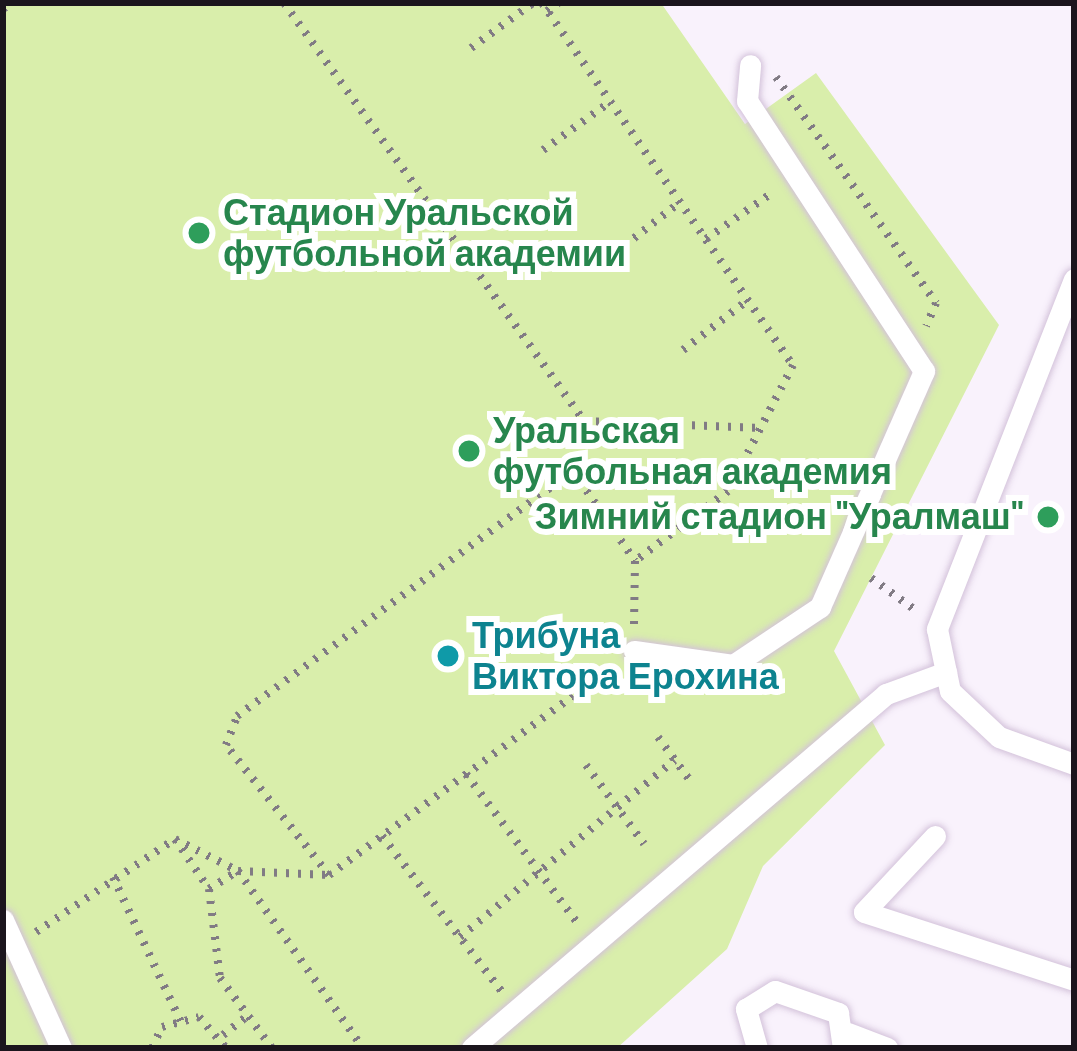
<!DOCTYPE html>
<html>
<head>
<meta charset="utf-8">
<style>
	body { margin:0 }
	#map { position:relative; width:1077px; height:1051px; overflow:hidden; background:#f9f2fc; font-family:"DM Sans",sans-serif }
	div>[style] { position:absolute }
	[style*='--x'] { left:calc(var(--x)*1px); top:calc(var(--y)*1px); width:calc(var(--w)*1px); rotate:calc(var(--a)*1deg) }
	.green>* { inset:0; background:#d9eeab }
	.path>* { height:8px; margin-top:-4px; transform-origin:0; background:repeating-linear-gradient(90deg,#817b84 0 3px,transparent 0 12px) }
	.roads { filter:drop-shadow(0 0 3px #d3c2da) drop-shadow(0 0 3px #d3c2da) }
	.lane>* { height:21px; margin:-10.5px; padding:0 10.5px; transform-origin:10.5px; border-radius:10.5px; background:#fff }
	.dots>* { width:33px; height:33px; translate:-50% -50%; box-sizing:border-box; border:6px solid #fff; border-radius:50% }
	span { translate:-50% -50%; white-space:nowrap; text-align:center; line-height:1.15; -webkit-text-stroke:12px #fff; paint-order:stroke }
	.leisure-label { font-size:36px; color:#27864d; font-weight:700 }
	.left { translate:0 -50%; text-align:left }
	.right { translate:-100% -50%; text-align:right }
	.culture-label { font-size:36px; color:#0d838f; font-weight:700 }
	.frame { position:absolute; inset:0; border:6px solid #1b151d; pointer-events:none }
</style>
</head>
<body>
<div id="map">
	<div class="green">
		<i style="clip-path:polygon(3px 3px,661px 3px,745px 124px,816px 73px,999px 325px,834px 651px,885px 745px,763px 866px,727px 949px,617px 1048px,3px 1048px)"></i>
	</div>
	<div class="path">
		<i style="--x:284;--y:3;--w:515;--a:54.33"></i>
		<i style="--x:584;--y:421;--w:177;--a:2.3"></i>
		<i style="--x:542;--y:3;--w:441;--a:55.3"></i>
		<i style="--x:793;--y:365;--w:142;--a:117.3"></i>
		<i style="--x:728;--y:491;--w:116;--a:143"></i>
		<i style="--x:635;--y:561;--w:65;--a:90.9"></i>
		<i style="--x:3;--y:9;--w:11;--a:-34"></i>
		<i style="--x:547;--y:11;--w:14;--a:-36"></i>
		<i style="--x:471;--y:48;--w:77;--a:-36"></i>
		<i style="--x:776;--y:77;--w:277;--a:54.7"></i>
		<i style="--x:936;--y:303;--w:25;--a:113"></i>
		<i style="--x:543;--y:150;--w:82;--a:-35.6"></i>
		<i style="--x:706;--y:239;--w:82;--a:-35"></i>
		<i style="--x:615;--y:253;--w:83;--a:-38.1"></i>
		<i style="--x:683;--y:350;--w:82;--a:-37.6"></i>
		<i style="--x:871;--y:578;--w:58;--a:35.9"></i>
		<i style="--x:658;--y:737;--w:56;--a:53.7"></i>
		<i style="--x:586;--y:765;--w:98;--a:53.7"></i>
		<i style="--x:466;--y:774;--w:189;--a:53.2"></i>
		<i style="--x:382;--y:836;--w:197;--a:52.4"></i>
		<i style="--x:175;--y:839;--w:71;--a:26.9"></i>
		<i style="--x:238;--y:871;--w:91;--a:2.5"></i>
		<i style="--x:329;--y:875;--w:353;--a:-36.3"></i>
		<i style="--x:329;--y:875;--w:166;--a:-128.4"></i>
		<i style="--x:226;--y:745;--w:31;--a:-69"></i>
		<i style="--x:237;--y:716;--w:416;--a:-36.1"></i>
		<i style="--x:573;--y:471;--w:109;--a:55.4"></i>
		<i style="--x:113;--y:877;--w:160;--a:64.9"></i>
		<i style="--x:209;--y:889;--w:34;--a:-32"></i>
		<i style="--x:238;--y:871;--w:217;--a:54.8"></i>
		<i style="--x:36;--y:932;--w:167;--a:-33.8"></i>
		<i style="--x:175;--y:839;--w:60;--a:55.8"></i>
		<i style="--x:209;--y:889;--w:90;--a:83"></i>
		<i style="--x:220;--y:978;--w:87;--a:53.4"></i>
		<i style="--x:460;--y:937;--w:278;--a:-39.5"></i>
		<i style="--x:223;--y:1035;--w:28;--a:-38"></i>
		<i style="--x:152;--y:1048;--w:23;--a:-65"></i>
		<i style="--x:162;--y:1027;--w:38;--a:-15"></i>
		<i style="--x:199;--y:1017;--w:41;--a:48.9"></i>
	</div>
	<div class="roads">
		<div class="lane">
			<i style="--x:1074;--y:279;--w:376;--a:111.4"></i>
			<i style="--x:937;--y:629;--w:63;--a:78.2"></i>
			<i style="--x:950;--y:691;--w:67;--a:43.2"></i>
			<i style="--x:999;--y:737;--w:80;--a:19.8"></i>
			<i style="--x:634;--y:651;--w:100;--a:8"></i>
			<i style="--x:733;--y:665;--w:105;--a:-33.7"></i>
			<i style="--x:820;--y:607;--w:258;--a:-66.2"></i>
			<i style="--x:924;--y:371;--w:323;--a:-123.2"></i>
			<i style="--x:747;--y:101;--w:36;--a:-85"></i>
			<i style="--x:935;--y:836;--w:104;--a:133.1"></i>
			<i style="--x:864;--y:912;--w:221;--a:17.9"></i>
			<i style="--x:3;--y:920;--w:141;--a:65.6"></i>
			<i style="--x:848;--y:1033;--w:42;--a:21"></i>
			<i style="--x:472;--y:1048;--w:545;--a:-40.53"></i>
			<i style="--x:886;--y:694;--w:64;--a:-20.1"></i>
			<i style="--x:757;--y:1048;--w:41;--a:-105.8"></i>
			<i style="--x:746;--y:1009;--w:34;--a:-32"></i>
			<i style="--x:775;--y:991;--w:67;--a:19.2"></i>
			<i style="--x:838;--y:1013;--w:35;--a:82"></i>
		</div>
	</div>
	<div class="dots">
		<i style="left:199px;top:233px;background:#2e9e5b"></i>
		<i style="left:469px;top:451px;background:#2e9e5b"></i>
		<i style="left:1048px;top:517px;background:#2e9e5b"></i>
		<i style="left:448px;top:656px;background:#0f9aa8"></i>
	</div>
	<div class="leisure-label">
		<span class="left" style="left:223px;top:233px">Стадион Уральской<br>футбольной академии</span>
		<span class="left" style="left:493px;top:451px">Уральская<br>футбольная академия</span>
		<span class="right" style="left:1024px;top:517px">Зимний стадион "Уралмаш"</span>
	</div>
	<div class="culture-label">
		<span class="left" style="left:472px;top:656px">Трибуна<br>Виктора Ерохина</span>
	</div>
	<div class="frame"></div>
</div>
</body>
</html>
